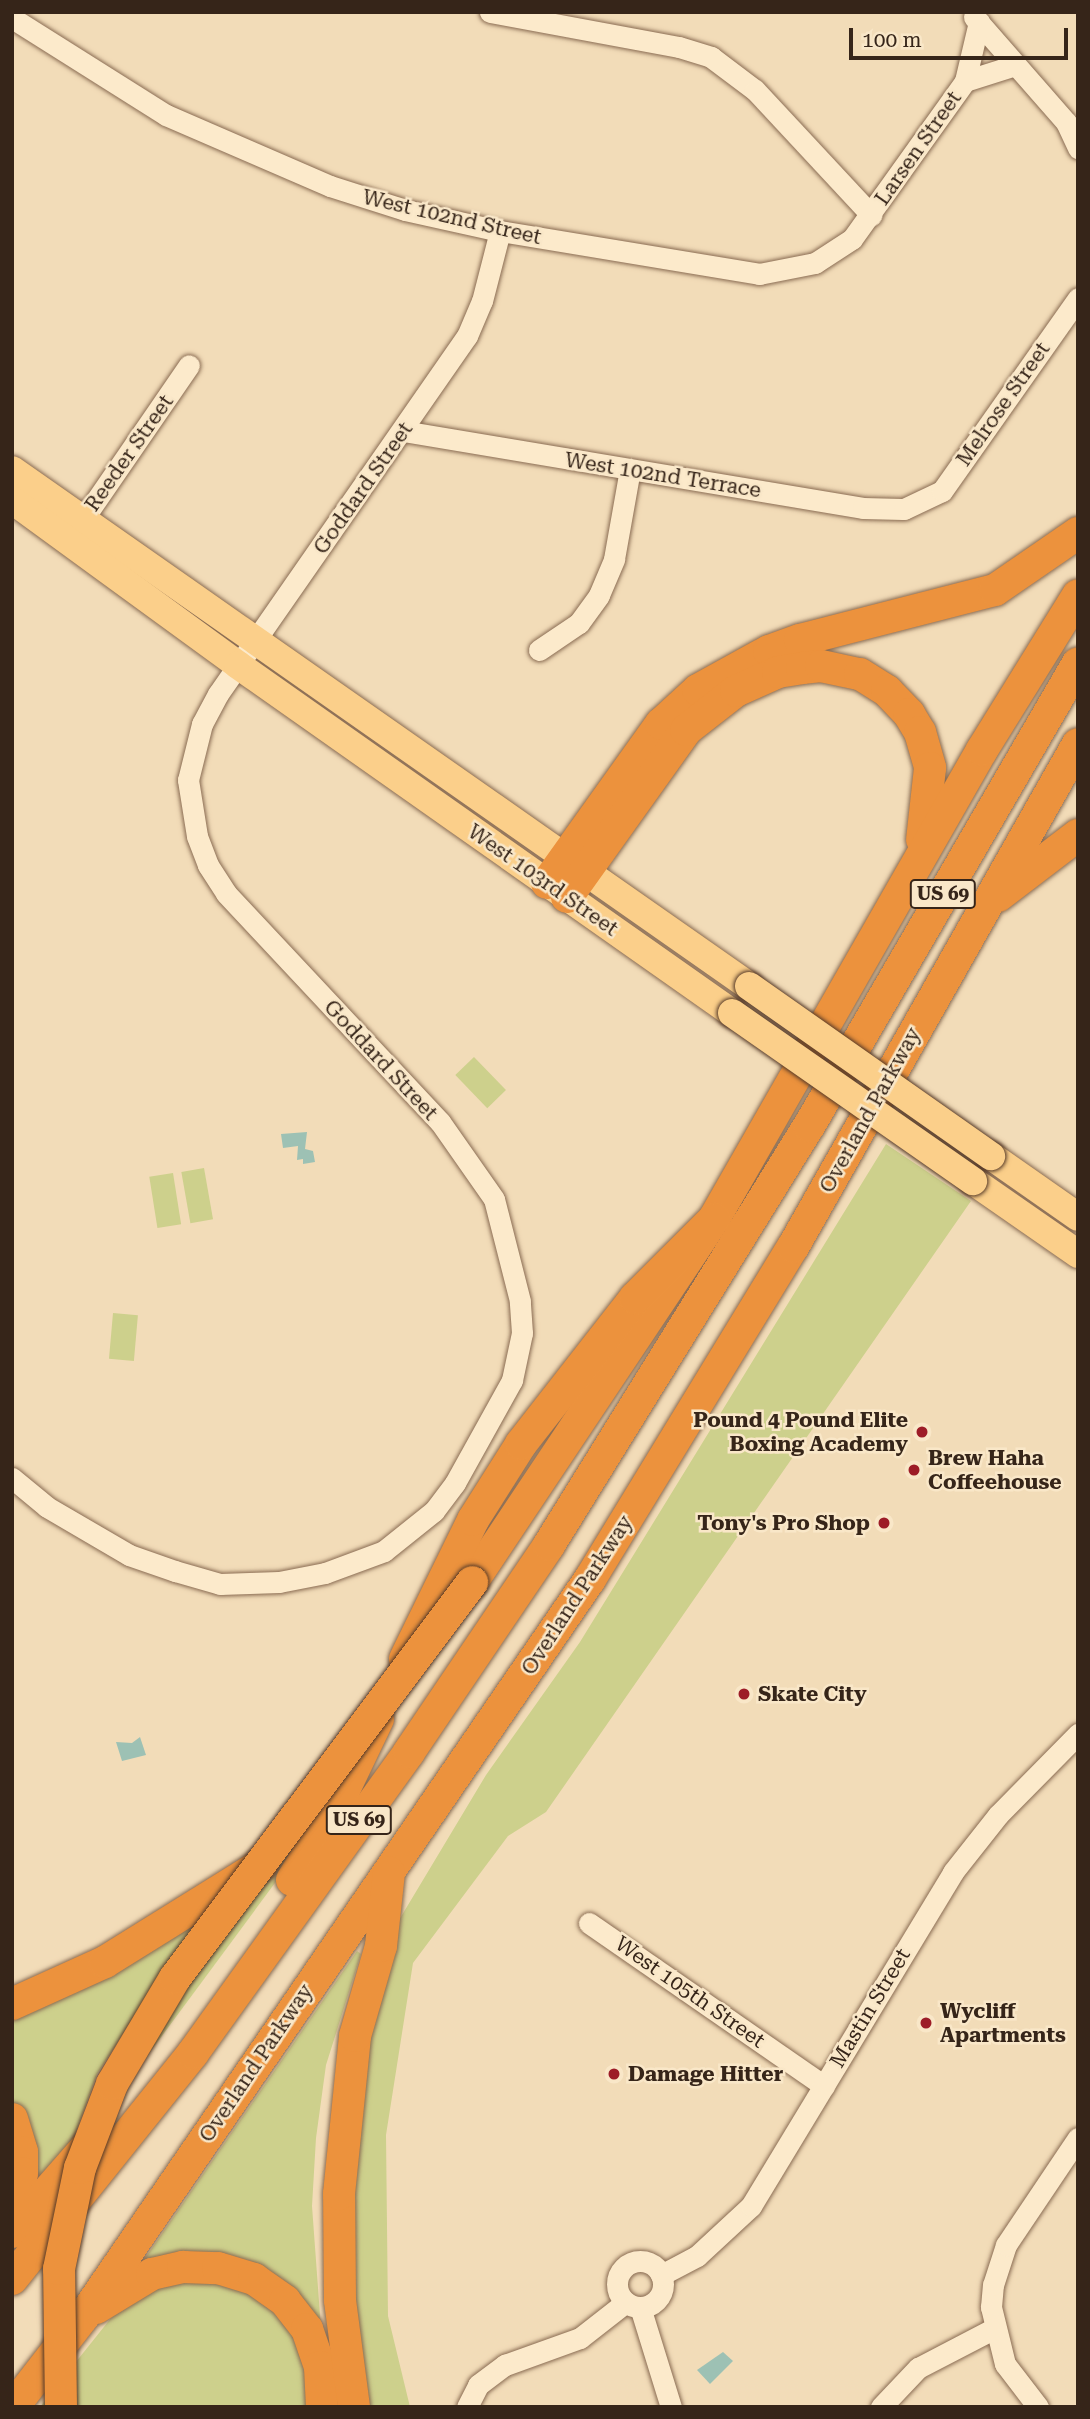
<!DOCTYPE html>
<html>
<head>
<meta charset="utf-8">
<style>
	body { margin:0 }
	#map { position:relative; width:1090px; height:2419px; overflow:hidden; background:#f2dcb8; font-family:"Roboto Serif",serif }
	div>[style] { position:absolute }
	[style*='--x'] { left:calc(var(--x)*1px); top:calc(var(--y)*1px); width:calc(var(--w)*1px); rotate:calc(var(--a)*1deg) }
	.green>* { inset:0; background:#cdd08c; transform-origin:0 0 }
	.water>* { inset:0; background:#9dc1b4 }
	.roads { filter:drop-shadow(0 0 2px #896b52) drop-shadow(0 0 2px #896b52) }
	.minor>* { height:21px; margin:-10.5px; padding:0 10.5px; transform-origin:10.5px; border-radius:10.5px; background:#fceacb }
	.minor>.ring { margin:-10.5px; padding:0; box-sizing:content-box; background:none; border:21px solid #fceacb; border-radius:50% }
	.major>* { height:28px; margin:-14px; padding:0 14px; transform-origin:14px; border-radius:14px; background:#fbcf8a }
	.highway>* { height:32px; margin:-16px; padding:0 16px; transform-origin:16px; border-radius:16px; background:#ec923d }
	.bridges { filter:drop-shadow(0 0 2px #553927) drop-shadow(0 0 2px #553927) }
	.major-bridge>* { height:28px; margin:-14px; padding:0 14px; transform-origin:14px; border-radius:14px; background:#fbcf8a }
	.highway-bridge>* { height:32px; margin:-16px; padding:0 16px; transform-origin:16px; border-radius:16px; background:#ec923d }
	.dots>* { width:19px; height:19px; translate:-50% -50%; box-sizing:border-box; border:4px solid #f9e7c8; border-radius:50% }
	span { translate:-50% -50%; white-space:nowrap; text-align:center; line-height:1.15; -webkit-text-stroke:5px #f9e7c8; paint-order:stroke }
	.shield-label span { padding:2px 5px; background:#f9e7c8; border:2px solid; border-radius:5px; -webkit-text-stroke-width:0 }
	.shield-label { font-size:19px; color:#362519; font-weight:700 }
	.street-label { font-size:21px; color:#362519 }
	.poi-label { font-size:21px; color:#362519; font-weight:700 }
	.right { translate:-100% -50%; text-align:right }
	.left { translate:0 -50%; text-align:left }
	.frame { position:absolute; inset:0; border:14px solid #362519; pointer-events:none }
	.scale { position:absolute; left:849px; top:28px; width:219px; height:32px; box-sizing:border-box; border:4px solid #362519; border-top:0; padding-left:9px; font-size:21px; line-height:24px; white-space:nowrap; color:#362519; -webkit-text-stroke:5px #f9e7c8; paint-order:stroke }
</style>
</head>
<body>
<div id="map">
	<div class="green">
		<i style="left:474px;top:1057px;width:46px;height:26px;rotate:46deg"></i>
		<i style="clip-path:polygon(886px 1144px,971px 1201px,546px 1812px,508px 1836px,413px 1963px,386px 2135px,388px 2316px,410px 2407px,364px 2407px,335px 2176px,390px 1935px,486px 1775px,580px 1642px)"></i>
		<i style="left:204px;top:1168px;width:52px;height:23px;rotate:80deg"></i>
		<i style="left:173px;top:1173px;width:52px;height:24px;rotate:81deg"></i>
		<i style="left:113px;top:1313px;width:25px;height:46px;rotate:5deg"></i>
		<i style="clip-path:polygon(328px 1796px,289px 1864px,122px 2090px,140px 2049px)"></i>
		<i style="clip-path:polygon(204px 1909px,97px 2074px,66px 2159px,29px 2200px,22px 2121px,12px 2104px,12px 2012px)"></i>
		<i style="clip-path:polygon(357px 1951px,361px 1954px,326px 2065px,316px 2138px,312px 2206px,321px 2329px,282px 2290px,141px 2264px)"></i>
		<i style="clip-path:polygon(169px 2282px,234px 2284px,265px 2300px,302px 2347px,310px 2407px,40px 2407px,115px 2313px)"></i>
	</div>
	<div class="water">
		<i style="clip-path:polygon(307px 1132px,305px 1149px,313px 1151px,315px 1162px,303px 1164px,303px 1159px,297px 1160px,298px 1146px,283px 1148px,281px 1134px)"></i>
		<i style="clip-path:polygon(140px 1737px,146px 1755px,122px 1761px,116px 1742px,132px 1743px)"></i>
		<i style="clip-path:polygon(723px 2352px,733px 2361px,710px 2384px,697px 2370px)"></i>
	</div>
	<div class="roads">
		<div class="minor">
			<i style="--x:490;--y:12;--w:192;--a:10.5"></i>
			<i style="--x:679;--y:47;--w:34;--a:17"></i>
			<i style="--x:711;--y:57;--w:55;--a:36.9"></i>
			<i style="--x:755;--y:90;--w:171;--a:47.1"></i>
			<i style="--x:974;--y:17;--w:140;--a:48.8"></i>
			<i style="--x:1066;--y:122;--w:29;--a:65"></i>
			<i style="--x:12;--y:18;--w:182;--a:32.2"></i>
			<i style="--x:166;--y:115;--w:179;--a:23.4"></i>
			<i style="--x:330;--y:186;--w:79;--a:17.7"></i>
			<i style="--x:405;--y:210;--w:97;--a:12.5"></i>
			<i style="--x:500;--y:231;--w:263;--a:9.4"></i>
			<i style="--x:759;--y:274;--w:57;--a:-11.1"></i>
			<i style="--x:815;--y:263;--w:44;--a:-33"></i>
			<i style="--x:852;--y:239;--w:194;--a:-54.4"></i>
			<i style="--x:965;--y:81;--w:61;--a:-76.7"></i>
			<i style="--x:965;--y:81;--w:52;--a:-17.7"></i>
			<i style="--x:403;--y:431;--w:466;--a:9.5"></i>
			<i style="--x:863;--y:508;--w:41;--a:1.4"></i>
			<i style="--x:904;--y:509;--w:42;--a:-25.3"></i>
			<i style="--x:942;--y:491;--w:236;--a:-54.8"></i>
			<i style="--x:75;--y:531;--w:201;--a:-55.5"></i>
			<i style="--x:539;--y:650;--w:48;--a:-34"></i>
			<i style="--x:579;--y:623;--w:34;--a:-54"></i>
			<i style="--x:599;--y:595;--w:39;--a:-67"></i>
			<i style="--x:614;--y:559;--w:91;--a:-79.9"></i>
			<i style="--x:12;--y:1478;--w:45;--a:39.6"></i>
			<i style="--x:47;--y:1507;--w:95;--a:30.3"></i>
			<i style="--x:129;--y:1555;--w:49;--a:19.2"></i>
			<i style="--x:175;--y:1571;--w:47;--a:16.1"></i>
			<i style="--x:220;--y:1584;--w:59;--a:-1.9"></i>
			<i style="--x:279;--y:1582;--w:47;--a:-11.1"></i>
			<i style="--x:325;--y:1573;--w:63;--a:-20.4"></i>
			<i style="--x:384;--y:1551;--w:64;--a:-38.7"></i>
			<i style="--x:434;--y:1511;--w:35;--a:-53"></i>
			<i style="--x:455;--y:1483;--w:118;--a:-61"></i>
			<i style="--x:512;--y:1380;--w:48;--a:-78"></i>
			<i style="--x:522;--y:1333;--w:32;--a:-94"></i>
			<i style="--x:520;--y:1301;--w:105;--a:-104.3"></i>
			<i style="--x:494;--y:1199;--w:94;--a:-125"></i>
			<i style="--x:440;--y:1122;--w:313;--a:-133.1"></i>
			<i style="--x:226;--y:893;--w:33;--a:-123"></i>
			<i style="--x:208;--y:865;--w:31;--a:-111"></i>
			<i style="--x:197;--y:836;--w:57;--a:-99.1"></i>
			<i style="--x:188;--y:780;--w:58;--a:-76"></i>
			<i style="--x:202;--y:724;--w:34;--a:-62"></i>
			<i style="--x:218;--y:694;--w:436;--a:-55.2"></i>
			<i style="--x:467;--y:336;--w:38;--a:-67"></i>
			<i style="--x:482;--y:301;--w:72;--a:-75.6"></i>
			<i style="--x:589;--y:1923;--w:286;--a:34.7"></i>
			<i class="ring" style="left:617px;top:2261px;width:25px;height:25px"></i>
			<i style="--x:661;--y:2275;--w:41;--a:-27.8"></i>
			<i style="--x:697;--y:2256;--w:74;--a:-42.8"></i>
			<i style="--x:751;--y:2206;--w:390;--a:-58.8"></i>
			<i style="--x:953;--y:1872;--w:73;--a:-51.7"></i>
			<i style="--x:998;--y:1815;--w:114;--a:-45.4"></i>
			<i style="--x:640;--y:2307;--w:105;--a:72.8"></i>
			<i style="--x:467;--y:2407;--w:25;--a:-63"></i>
			<i style="--x:478;--y:2385;--w:34;--a:-37"></i>
			<i style="--x:505;--y:2365;--w:80;--a:-19.8"></i>
			<i style="--x:580;--y:2338;--w:58;--a:-38"></i>
			<i style="--x:881;--y:2407;--w:54;--a:-46.5"></i>
			<i style="--x:918;--y:2368;--w:87;--a:-27.5"></i>
			<i style="--x:1038;--y:2407;--w:54;--a:-127.5"></i>
			<i style="--x:1005;--y:2364;--w:59;--a:-103.8"></i>
			<i style="--x:991;--y:2307;--w:22;--a:-85"></i>
			<i style="--x:993;--y:2285;--w:42;--a:-72"></i>
			<i style="--x:1006;--y:2245;--w:129;--a:-56.1"></i>
		</div>
		<div class="major">
			<i style="--x:12;--y:470;--w:900;--a:35"></i>
			<i style="--x:12;--y:500;--w:280;--a:36.1"></i>
			<i style="--x:238;--y:665;--w:604;--a:35.16"></i>
			<i style="--x:991;--y:1156;--w:106;--a:35"></i>
			<i style="--x:973;--y:1181;--w:128;--a:34.8"></i>
		</div>
		<div class="highway">
			<i style="--x:547;--y:883;--w:196;--a:-54.4"></i>
			<i style="--x:661;--y:724;--w:50;--a:-42.6"></i>
			<i style="--x:698;--y:690;--w:81;--a:-28.8"></i>
			<i style="--x:769;--y:651;--w:33;--a:-20"></i>
			<i style="--x:800;--y:640;--w:201;--a:-14.4"></i>
			<i style="--x:995;--y:590;--w:101;--a:-34.5"></i>
			<i style="--x:998;--y:896;--w:101;--a:-37.3"></i>
			<i style="--x:567;--y:897;--w:205;--a:-54.5"></i>
			<i style="--x:686;--y:730;--w:63;--a:-38"></i>
			<i style="--x:736;--y:691;--w:46;--a:-24.3"></i>
			<i style="--x:778;--y:672;--w:24;--a:-9"></i>
			<i style="--x:802;--y:668;--w:19;--a:-6"></i>
			<i style="--x:821;--y:666;--w:40;--a:12"></i>
			<i style="--x:860;--y:674;--w:32;--a:32"></i>
			<i style="--x:887;--y:691;--w:32;--a:46"></i>
			<i style="--x:909;--y:714;--w:21;--a:59"></i>
			<i style="--x:920;--y:732;--w:37;--a:74"></i>
			<i style="--x:930;--y:768;--w:72;--a:96.3"></i>
			<i style="--x:472;--y:1582;--w:436;--a:-56.3"></i>
			<i style="--x:714;--y:1219;--w:540;--a:-60.26"></i>
			<i style="--x:982;--y:750;--w:182;--a:-58.2"></i>
			<i style="--x:405;--y:1659;--w:155;--a:-63.9"></i>
			<i style="--x:473;--y:1520;--w:90;--a:-57.7"></i>
			<i style="--x:521;--y:1444;--w:185;--a:-52"></i>
			<i style="--x:635;--y:1298;--w:112;--a:-45"></i>
			<i style="--x:292;--y:1880;--w:79;--a:-58.5"></i>
			<i style="--x:333;--y:1813;--w:104;--a:-64.4"></i>
			<i style="--x:12;--y:2004;--w:102;--a:-24.3"></i>
			<i style="--x:105;--y:1962;--w:184;--a:-31.9"></i>
			<i style="--x:12;--y:2119;--w:34;--a:73"></i>
			<i style="--x:22;--y:2152;--w:21;--a:90"></i>
			<i style="--x:22;--y:2173;--w:46;--a:102.5"></i>
			<i style="--x:12;--y:2232;--w:118;--a:-48.8"></i>
			<i style="--x:12;--y:2279;--w:290;--a:-51.3"></i>
			<i style="--x:193;--y:2053;--w:370;--a:-54.3"></i>
			<i style="--x:409;--y:1752;--w:250;--a:-55.9"></i>
			<i style="--x:549;--y:1545;--w:493;--a:-58.2"></i>
			<i style="--x:809;--y:1126;--w:535;--a:-59.84"></i>
			<i style="--x:96;--y:2308;--w:66;--a:-31.3"></i>
			<i style="--x:152;--y:2274;--w:32;--a:-13"></i>
			<i style="--x:183;--y:2267;--w:35;--a:2"></i>
			<i style="--x:218;--y:2268;--w:38;--a:17"></i>
			<i style="--x:254;--y:2279;--w:38;--a:35"></i>
			<i style="--x:285;--y:2301;--w:36;--a:52"></i>
			<i style="--x:307;--y:2329;--w:40;--a:71.1"></i>
			<i style="--x:320;--y:2367;--w:40;--a:87.1"></i>
			<i style="--x:13;--y:2407;--w:114;--a:-52.1"></i>
			<i style="--x:83;--y:2317;--w:895;--a:-55.51"></i>
			<i style="--x:590;--y:1579;--w:389;--a:-58.6"></i>
			<i style="--x:793;--y:1247;--w:578;--a:-60.46"></i>
			<i style="--x:354;--y:2407;--w:108;--a:-97.5"></i>
			<i style="--x:340;--y:2300;--w:106;--a:-90.5"></i>
			<i style="--x:339;--y:2194;--w:159;--a:-84.2"></i>
			<i style="--x:355;--y:2036;--w:94;--a:-73.9"></i>
			<i style="--x:381;--y:1946;--w:74;--a:-83.8"></i>
		</div>
	</div>
	<div class="bridges">
		<div class="major-bridge">
			<i style="--x:749;--y:986;--w:296;--a:35.1"></i>
			<i style="--x:732;--y:1013;--w:294;--a:34.9"></i>
		</div>
		<div class="highway-bridge">
			<i style="--x:61;--y:2407;--w:138;--a:-90.8"></i>
			<i style="--x:59;--y:2269;--w:103;--a:-78.3"></i>
			<i style="--x:80;--y:2168;--w:90;--a:-69.1"></i>
			<i style="--x:112;--y:2084;--w:123;--a:-59.3"></i>
			<i style="--x:175;--y:1978;--w:495;--a:-53.1"></i>
		</div>
	</div>
	<div class="dots">
		<i style="left:922px;top:1432px;background:#9d1c27"></i>
		<i style="left:914px;top:1470px;background:#9d1c27"></i>
		<i style="left:884px;top:1523px;background:#9d1c27"></i>
		<i style="left:744px;top:1694px;background:#9d1c27"></i>
		<i style="left:926px;top:2023px;background:#9d1c27"></i>
		<i style="left:614px;top:2074px;background:#9d1c27"></i>
	</div>
	<div class="shield-label">
		<span style="left:943px;top:894px">US 69</span>
		<span style="left:359px;top:1820px">US 69</span>
	</div>
	<div class="street-label">
		<span style="left:918px;top:148px;rotate:-55deg">Larsen Street</span>
		<span style="left:452px;top:217px;rotate:13deg">West 102nd Street</span>
		<span style="left:1003px;top:404px;rotate:-55deg">Melrose Street</span>
		<span style="left:129px;top:453px;rotate:-55deg">Reeder Street</span>
		<span style="left:663px;top:475px;rotate:9deg">West 102nd Terrace</span>
		<span style="left:363px;top:488px;rotate:-55deg">Goddard Street</span>
		<span style="left:543px;top:880px;rotate:35deg">West 103rd Street</span>
		<span style="left:381px;top:1060px;rotate:47deg">Goddard Street</span>
		<span style="left:870px;top:1110px;rotate:-61deg">Overland Parkway</span>
		<span style="left:577px;top:1595px;rotate:-57deg">Overland Parkway</span>
		<span style="left:690px;top:1992px;rotate:35deg">West 105th Street</span>
		<span style="left:870px;top:2008px;rotate:-59deg">Mastin Street</span>
		<span style="left:256px;top:2063px;rotate:-56deg">Overland Parkway</span>
	</div>
	<div class="poi-label">
		<span class="right" style="left:908px;top:1432px">Pound 4 Pound Elite<br>Boxing Academy</span>
		<span class="left" style="left:928px;top:1470px">Brew Haha<br>Coffeehouse</span>
		<span class="right" style="left:870px;top:1523px">Tony's Pro Shop</span>
		<span class="left" style="left:758px;top:1694px">Skate City</span>
		<span class="left" style="left:940px;top:2023px">Wycliff<br>Apartments</span>
		<span class="left" style="left:628px;top:2074px">Damage Hitter</span>
	</div>
	<div class="frame"></div>
	<div class="scale">100 m</div>
</div>
</body>
</html>
